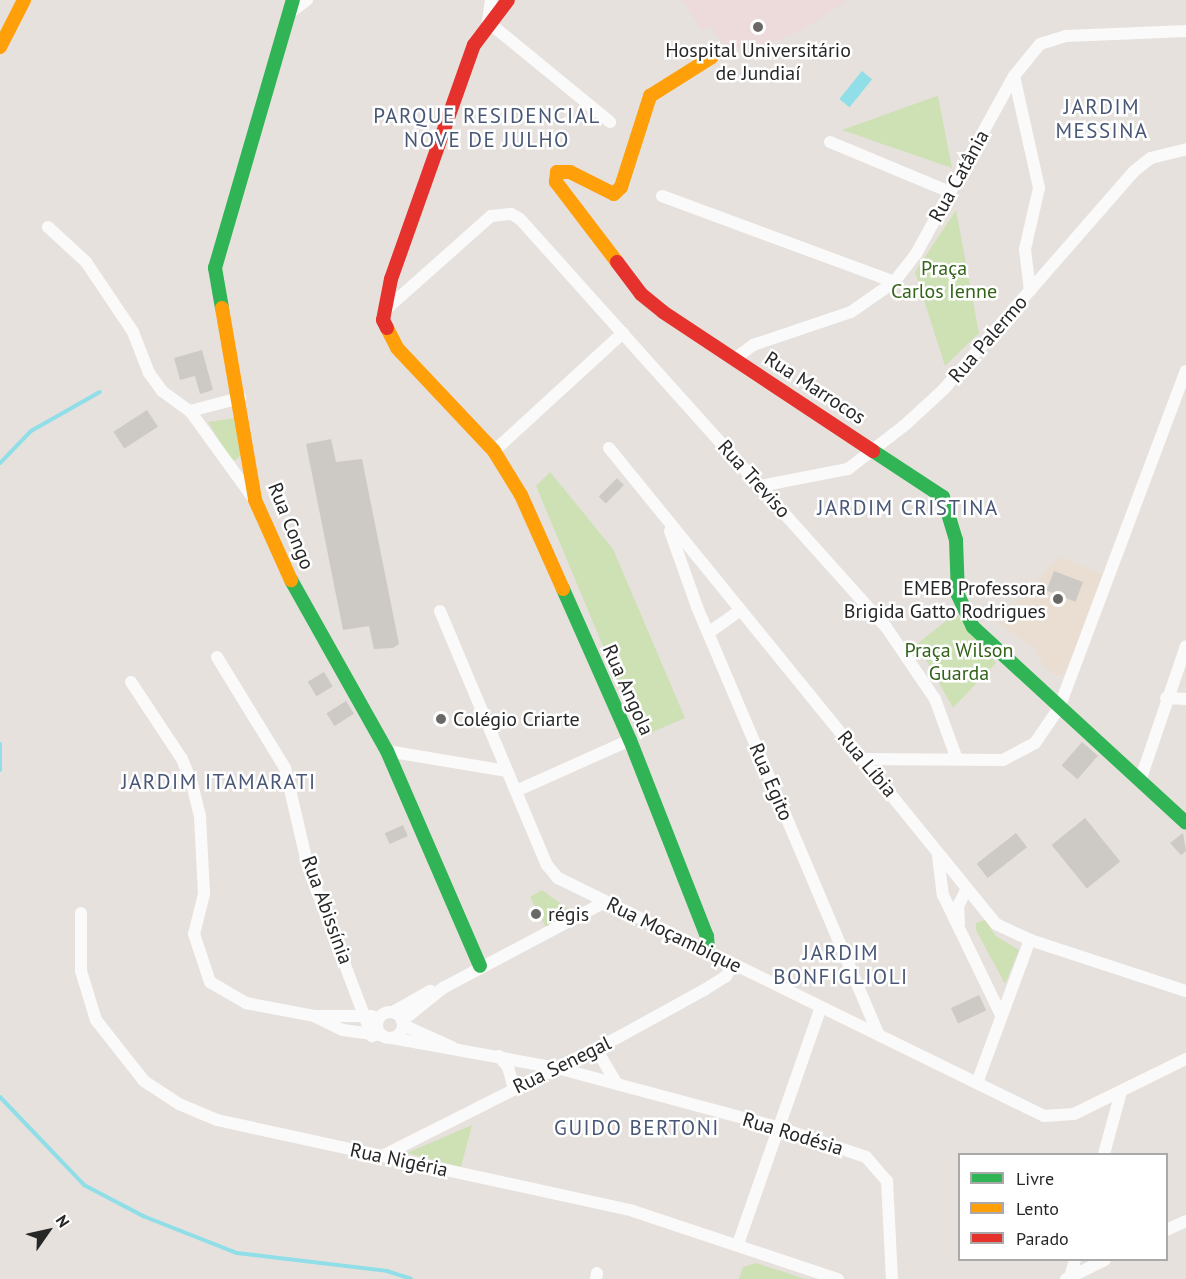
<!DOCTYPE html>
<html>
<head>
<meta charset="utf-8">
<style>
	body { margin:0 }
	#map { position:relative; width:1186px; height:1279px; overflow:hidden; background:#e6e1dd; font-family:"PT Sans",sans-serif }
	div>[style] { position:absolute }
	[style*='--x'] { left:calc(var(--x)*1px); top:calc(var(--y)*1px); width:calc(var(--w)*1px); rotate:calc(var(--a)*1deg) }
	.education>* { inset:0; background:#e9ded1 }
	.medical>* { inset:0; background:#eddadb }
	.green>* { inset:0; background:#cde1b5 }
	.water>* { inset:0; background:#8fdee8; transform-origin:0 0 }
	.stream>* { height:4px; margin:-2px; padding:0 2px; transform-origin:2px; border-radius:2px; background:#8fdee8 }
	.building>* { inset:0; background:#cdcac6; transform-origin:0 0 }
	.street>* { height:12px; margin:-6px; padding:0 6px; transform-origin:6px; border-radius:6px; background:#fbfafa }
	.street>.ring { margin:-6px; padding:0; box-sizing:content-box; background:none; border:12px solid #fbfafa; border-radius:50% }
	.fast>* { height:14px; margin:-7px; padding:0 7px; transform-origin:7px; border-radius:7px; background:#30b455 }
	.slow>* { height:14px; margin:-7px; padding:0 7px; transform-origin:7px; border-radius:7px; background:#ff9f0a }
	.jam>* { height:14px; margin:-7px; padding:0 7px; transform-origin:7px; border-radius:7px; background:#e5322d }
	.dots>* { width:16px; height:16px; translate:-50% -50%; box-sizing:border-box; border:3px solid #fff; border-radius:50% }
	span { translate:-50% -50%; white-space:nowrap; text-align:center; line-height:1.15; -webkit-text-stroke:5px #fff; paint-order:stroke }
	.poi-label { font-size:20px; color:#272727 }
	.right { translate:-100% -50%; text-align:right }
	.left { translate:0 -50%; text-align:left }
	.street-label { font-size:20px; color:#272727 }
	.park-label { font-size:20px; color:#336319 }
	.neighbourhood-label { font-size:21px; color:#495777; letter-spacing:1.5px }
	.legend { position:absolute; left:958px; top:1153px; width:210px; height:108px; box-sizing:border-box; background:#fff; border:2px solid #a9a9a9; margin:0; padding:8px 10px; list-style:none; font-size:18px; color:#272727 }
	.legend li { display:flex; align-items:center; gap:12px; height:30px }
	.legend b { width:30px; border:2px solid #a9a9a9 }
	.north { position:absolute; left:18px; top:1201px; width:60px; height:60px; -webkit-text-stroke:4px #fff; paint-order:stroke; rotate:56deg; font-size:16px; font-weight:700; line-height:24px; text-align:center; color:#272727 }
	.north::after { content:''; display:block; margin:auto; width:21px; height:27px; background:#272727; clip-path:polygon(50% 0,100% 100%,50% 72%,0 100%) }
</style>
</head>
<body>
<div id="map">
	<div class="education">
		<i style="clip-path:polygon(1060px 557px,1106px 576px,1068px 672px,1057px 676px,1046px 669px,1034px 648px,998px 622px)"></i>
	</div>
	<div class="medical">
		<i style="clip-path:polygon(682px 0,847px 0,802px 30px,758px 48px,751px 38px,730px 54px,710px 26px,702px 31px)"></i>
	</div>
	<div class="green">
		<i style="clip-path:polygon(938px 96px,952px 168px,842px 130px,937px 96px)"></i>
		<i style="clip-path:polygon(956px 210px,979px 333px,945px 366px,915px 272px)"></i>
		<i style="clip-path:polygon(235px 418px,243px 452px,236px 460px,231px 460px,208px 422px)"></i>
		<i style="clip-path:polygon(550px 472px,613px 549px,685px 718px,641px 737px,536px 486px)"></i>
		<i style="clip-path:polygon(956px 613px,996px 663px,953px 708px,917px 644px)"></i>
		<i style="clip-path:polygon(542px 890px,572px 912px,549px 933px,530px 897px)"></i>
		<i style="clip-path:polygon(985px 920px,996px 936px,1019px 950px,1005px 984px,976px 930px,976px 923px)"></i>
		<i style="clip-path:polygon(472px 1125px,461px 1167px,407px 1153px)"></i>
		<i style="clip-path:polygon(756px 1263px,805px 1279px,739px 1279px,743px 1267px)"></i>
	</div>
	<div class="water">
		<i style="left:862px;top:71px;width:13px;height:36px;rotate:39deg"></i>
	</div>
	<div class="stream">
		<i style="--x:0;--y:463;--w:45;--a:-45.9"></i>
		<i style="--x:31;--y:431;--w:79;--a:-29.5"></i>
		<i style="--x:0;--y:744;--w:26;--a:90"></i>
		<i style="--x:0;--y:1097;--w:122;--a:46.3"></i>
		<i style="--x:84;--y:1185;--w:67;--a:27.7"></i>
		<i style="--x:143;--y:1216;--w:101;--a:21.5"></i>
		<i style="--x:237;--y:1253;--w:151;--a:6.8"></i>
		<i style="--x:387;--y:1271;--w:25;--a:18"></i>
	</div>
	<div class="building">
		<i style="clip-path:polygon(202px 350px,213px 390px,200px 394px,195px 376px,180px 380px,174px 358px)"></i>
		<i style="left:147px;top:410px;width:20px;height:40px;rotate:57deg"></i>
		<i style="clip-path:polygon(331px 439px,336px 462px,362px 459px,399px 644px,393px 648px,374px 649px,369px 626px,343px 630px,306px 444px)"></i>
		<i style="left:617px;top:478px;width:10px;height:26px;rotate:45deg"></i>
		<i style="left:1054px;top:571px;width:31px;height:21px;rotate:21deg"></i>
		<i style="left:324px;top:672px;width:17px;height:19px;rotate:59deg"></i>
		<i style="left:346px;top:701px;width:15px;height:23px;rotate:58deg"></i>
		<i style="left:1082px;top:742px;width:21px;height:31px;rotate:41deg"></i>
		<i style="left:1085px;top:818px;width:56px;height:43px;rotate:51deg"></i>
		<i style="left:403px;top:825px;width:12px;height:20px;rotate:66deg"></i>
		<i style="left:1016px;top:833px;width:18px;height:50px;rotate:52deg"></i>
		<i style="clip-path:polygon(1183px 833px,1186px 851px,1181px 855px,1170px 843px)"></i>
		<i style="left:979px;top:995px;width:17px;height:31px;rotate:65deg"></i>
	</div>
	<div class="street">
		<i style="--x:491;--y:0;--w:22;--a:98"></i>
		<i style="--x:488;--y:22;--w:158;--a:39.3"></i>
		<i style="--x:291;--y:12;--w:20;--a:-37"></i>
		<i style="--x:1014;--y:76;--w:115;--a:77.4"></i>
		<i style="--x:1039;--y:188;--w:63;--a:102.9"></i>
		<i style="--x:1025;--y:249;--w:42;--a:83.2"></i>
		<i style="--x:830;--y:142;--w:130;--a:22.6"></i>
		<i style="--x:662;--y:196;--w:247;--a:20.3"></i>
		<i style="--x:48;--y:227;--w:52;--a:42.6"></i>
		<i style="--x:86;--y:262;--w:84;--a:56.1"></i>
		<i style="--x:133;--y:332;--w:44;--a:68.7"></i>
		<i style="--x:149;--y:373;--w:22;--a:54"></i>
		<i style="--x:162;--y:391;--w:34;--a:36"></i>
		<i style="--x:190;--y:411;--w:109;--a:54"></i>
		<i style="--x:384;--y:311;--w:143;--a:-41.6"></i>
		<i style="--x:491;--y:216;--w:20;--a:-6"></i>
		<i style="--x:511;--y:214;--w:10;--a:29"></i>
		<i style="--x:520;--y:219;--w:548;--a:48.11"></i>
		<i style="--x:886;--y:627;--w:87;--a:55.8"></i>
		<i style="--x:935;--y:699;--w:64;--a:69.9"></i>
		<i style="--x:734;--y:359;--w:24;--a:-36"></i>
		<i style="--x:753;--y:345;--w:103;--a:-18.6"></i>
		<i style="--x:851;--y:312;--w:52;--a:-34.9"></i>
		<i style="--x:894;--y:282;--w:36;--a:-52"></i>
		<i style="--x:916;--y:254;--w:203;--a:-61.2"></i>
		<i style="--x:1014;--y:76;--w:41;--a:-50.9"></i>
		<i style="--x:1040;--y:44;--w:27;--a:-17"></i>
		<i style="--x:1066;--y:36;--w:120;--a:-2.4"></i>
		<i style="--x:190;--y:411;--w:52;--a:-14.6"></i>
		<i style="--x:609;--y:448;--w:613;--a:50.89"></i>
		<i style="--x:996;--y:924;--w:38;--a:25"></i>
		<i style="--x:1030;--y:940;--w:164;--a:18.1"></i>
		<i style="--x:494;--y:451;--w:175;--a:-42.5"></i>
		<i style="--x:760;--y:486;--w:90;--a:-10.9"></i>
		<i style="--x:848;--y:469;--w:72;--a:-37.7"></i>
		<i style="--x:905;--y:425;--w:53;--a:-42.7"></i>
		<i style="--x:944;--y:389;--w:288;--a:-48.9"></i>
		<i style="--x:1133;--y:172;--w:23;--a:-38"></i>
		<i style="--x:1151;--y:158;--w:36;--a:-14"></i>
		<i style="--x:670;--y:531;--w:81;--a:70.4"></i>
		<i style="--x:697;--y:607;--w:465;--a:67"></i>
		<i style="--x:440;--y:611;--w:276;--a:67.2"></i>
		<i style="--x:547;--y:865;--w:17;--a:50"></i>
		<i style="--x:558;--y:878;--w:541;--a:26.09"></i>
		<i style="--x:1044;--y:1116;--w:30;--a:-4"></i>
		<i style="--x:1074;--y:1114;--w:125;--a:-26.2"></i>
		<i style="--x:708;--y:633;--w:38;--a:-35"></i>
		<i style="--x:217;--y:657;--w:130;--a:58.5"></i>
		<i style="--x:285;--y:768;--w:102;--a:76.9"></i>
		<i style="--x:308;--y:867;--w:181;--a:69.3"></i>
		<i style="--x:131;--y:682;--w:92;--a:56.5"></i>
		<i style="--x:182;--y:759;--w:27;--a:68"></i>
		<i style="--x:192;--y:784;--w:34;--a:76"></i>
		<i style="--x:200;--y:817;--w:77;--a:87"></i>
		<i style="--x:204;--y:894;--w:41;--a:104"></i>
		<i style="--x:194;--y:934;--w:51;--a:71.6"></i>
		<i style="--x:210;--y:982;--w:42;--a:30.3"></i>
		<i style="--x:246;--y:1003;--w:69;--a:10.8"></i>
		<i style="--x:314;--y:1016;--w:32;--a:26"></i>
		<i style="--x:343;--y:1030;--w:37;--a:8"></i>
		<i style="--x:1166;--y:698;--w:20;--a:3"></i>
		<i style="--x:387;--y:751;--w:122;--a:9.5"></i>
		<i style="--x:863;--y:759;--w:140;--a:0.4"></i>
		<i style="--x:1003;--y:760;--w:36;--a:-28"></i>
		<i style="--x:1035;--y:743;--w:42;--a:-55.6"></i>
		<i style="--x:1059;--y:708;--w:360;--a:-69.4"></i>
		<i style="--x:1141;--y:778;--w:139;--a:-71.2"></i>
		<i style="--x:516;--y:791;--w:125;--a:-24.1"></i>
		<i style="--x:938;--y:856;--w:39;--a:83"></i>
		<i style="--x:943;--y:895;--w:131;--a:64.2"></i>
		<i style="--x:81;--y:913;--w:58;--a:90"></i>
		<i style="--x:81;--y:971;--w:51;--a:73"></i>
		<i style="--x:96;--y:1020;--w:78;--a:51.8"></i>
		<i style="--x:144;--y:1081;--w:42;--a:33.3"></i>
		<i style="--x:179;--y:1104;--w:41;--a:22.8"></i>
		<i style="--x:217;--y:1120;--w:426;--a:12.3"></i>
		<i style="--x:633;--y:1211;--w:216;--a:18.4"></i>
		<i style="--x:959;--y:923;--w:17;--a:-93"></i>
		<i style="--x:958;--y:906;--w:18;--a:-63"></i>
		<i class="ring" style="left:377px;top:1012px;width:14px;height:14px"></i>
		<i style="--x:393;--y:1012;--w:43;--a:-29.6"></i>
		<i style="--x:315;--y:1016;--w:57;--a:0"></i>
		<i style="--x:402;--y:1021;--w:53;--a:-38.8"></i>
		<i style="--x:443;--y:988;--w:183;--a:-28"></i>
		<i style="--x:403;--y:1025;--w:54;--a:24.2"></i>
		<i style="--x:392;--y:1038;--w:168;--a:10.3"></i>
		<i style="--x:557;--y:1068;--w:228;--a:15"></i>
		<i style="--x:777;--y:1127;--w:94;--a:18.6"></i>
		<i style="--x:866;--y:1157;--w:32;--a:49"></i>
		<i style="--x:887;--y:1181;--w:98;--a:87.1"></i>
		<i style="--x:596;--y:1049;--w:41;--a:59"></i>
		<i style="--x:499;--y:1056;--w:14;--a:51"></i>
		<i style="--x:508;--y:1067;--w:23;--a:75"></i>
		<i style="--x:977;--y:1083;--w:153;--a:-69.7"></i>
		<i style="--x:1104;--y:1154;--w:64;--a:-74.7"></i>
		<i style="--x:384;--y:1155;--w:258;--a:-26.7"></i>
		<i style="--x:615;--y:1039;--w:102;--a:-28.8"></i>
		<i style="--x:704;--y:990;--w:26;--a:-32"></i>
		<i style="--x:726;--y:976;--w:14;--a:-60"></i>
		<i style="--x:1166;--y:1230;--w:22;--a:-24"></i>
		<i style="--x:738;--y:1244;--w:251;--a:-70.7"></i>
		<i style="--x:1070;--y:1277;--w:18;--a:-74"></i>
		<i style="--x:596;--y:1279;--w:6;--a:-81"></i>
		<i style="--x:1066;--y:1279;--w:43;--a:-26"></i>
	</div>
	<div class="fast">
		<i style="--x:222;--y:308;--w:41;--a:-99.9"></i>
		<i style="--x:215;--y:268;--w:279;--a:-73.8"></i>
		<i style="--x:873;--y:451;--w:84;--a:33.3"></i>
		<i style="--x:943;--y:497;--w:45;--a:73.2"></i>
		<i style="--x:956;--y:540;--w:55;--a:87.9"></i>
		<i style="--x:958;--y:595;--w:35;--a:65"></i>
		<i style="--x:973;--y:627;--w:289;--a:42.6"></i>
		<i style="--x:291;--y:580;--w:196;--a:60.7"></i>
		<i style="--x:387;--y:751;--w:234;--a:66.6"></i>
		<i style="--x:563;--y:589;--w:165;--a:66.1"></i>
		<i style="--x:630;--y:740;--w:211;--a:68.6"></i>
		<i style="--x:707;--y:936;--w:16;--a:86"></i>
	</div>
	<div class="slow">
		<i style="--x:0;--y:47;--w:53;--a:-62.9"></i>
		<i style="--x:617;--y:262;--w:101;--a:-127.3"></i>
		<i style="--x:556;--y:182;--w:10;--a:-84"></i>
		<i style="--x:557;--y:172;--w:13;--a:0"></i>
		<i style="--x:570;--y:172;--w:49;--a:26.6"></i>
		<i style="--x:614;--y:194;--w:10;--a:-45"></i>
		<i style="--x:621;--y:187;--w:96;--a:-72.3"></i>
		<i style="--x:650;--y:96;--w:73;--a:-32.2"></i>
		<i style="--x:222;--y:308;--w:195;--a:80.2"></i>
		<i style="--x:255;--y:500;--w:88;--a:65.8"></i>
		<i style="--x:387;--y:328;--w:22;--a:63"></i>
		<i style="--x:397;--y:348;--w:141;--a:46.7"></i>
		<i style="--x:494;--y:451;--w:52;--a:58.5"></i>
		<i style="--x:521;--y:495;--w:103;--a:65.9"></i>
	</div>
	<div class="jam">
		<i style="--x:617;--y:262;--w:40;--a:53"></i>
		<i style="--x:641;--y:294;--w:28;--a:39"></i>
		<i style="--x:663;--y:312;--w:252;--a:33.5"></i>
		<i style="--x:387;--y:328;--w:9;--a:-117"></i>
		<i style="--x:383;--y:320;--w:42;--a:-79"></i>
		<i style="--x:391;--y:279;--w:248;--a:-70.5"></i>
		<i style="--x:474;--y:45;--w:56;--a:-52.9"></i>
	</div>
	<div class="dots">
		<i style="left:758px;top:27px;background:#6a6867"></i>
		<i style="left:1058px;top:599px;background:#6a6867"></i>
		<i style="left:441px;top:719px;background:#6a6867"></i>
		<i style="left:536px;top:914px;background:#6a6867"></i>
	</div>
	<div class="poi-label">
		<span style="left:758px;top:62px">Hospital Universitário<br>de Jundiaí</span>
		<span class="right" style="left:1046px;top:600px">EMEB Professora<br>Brigida Gatto Rodrigues</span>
		<span class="left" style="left:453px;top:719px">Colégio Criarte</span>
		<span class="left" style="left:548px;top:914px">régis</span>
	</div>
	<div class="street-label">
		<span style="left:959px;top:176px;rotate:-61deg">Rua Catânia</span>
		<span style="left:988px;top:339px;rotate:-49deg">Rua Palermo</span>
		<span style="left:815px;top:388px;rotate:33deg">Rua Marrocos</span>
		<span style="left:754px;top:479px;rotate:48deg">Rua Treviso</span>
		<span style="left:291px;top:526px;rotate:68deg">Rua Congo</span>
		<span style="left:628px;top:690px;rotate:66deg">Rua Angola</span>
		<span style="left:867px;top:764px;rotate:50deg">Rua Líbia</span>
		<span style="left:771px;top:782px;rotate:67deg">Rua Egito</span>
		<span style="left:327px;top:910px;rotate:70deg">Rua Abissínia</span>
		<span style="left:674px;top:935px;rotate:26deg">Rua Moçambique</span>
		<span style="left:562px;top:1065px;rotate:-26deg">Rua Senegal</span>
		<span style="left:793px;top:1134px;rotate:17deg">Rua Rodésia</span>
		<span style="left:399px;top:1160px;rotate:12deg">Rua Nigéria</span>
	</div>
	<div class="park-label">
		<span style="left:944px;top:280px">Praça<br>Carlos Ienne</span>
		<span style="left:959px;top:662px">Praça Wilson<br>Guarda</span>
	</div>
	<div class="neighbourhood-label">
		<span style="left:1102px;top:119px">JARDIM<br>MESSINA</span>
		<span style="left:487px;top:128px">PARQUE RESIDENCIAL<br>NOVE DE JULHO</span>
		<span style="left:908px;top:508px">JARDIM CRISTINA</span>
		<span style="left:219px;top:782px">JARDIM ITAMARATI</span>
		<span style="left:841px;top:965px">JARDIM<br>BONFIGLIOLI</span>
		<span style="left:637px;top:1128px">GUIDO BERTONI</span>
	</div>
	<ul class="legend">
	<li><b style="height:8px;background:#30b455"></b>Livre</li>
	<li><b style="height:8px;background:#ff9f0a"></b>Lento</li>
	<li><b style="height:8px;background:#e5322d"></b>Parado</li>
	</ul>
	<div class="north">N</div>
</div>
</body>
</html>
